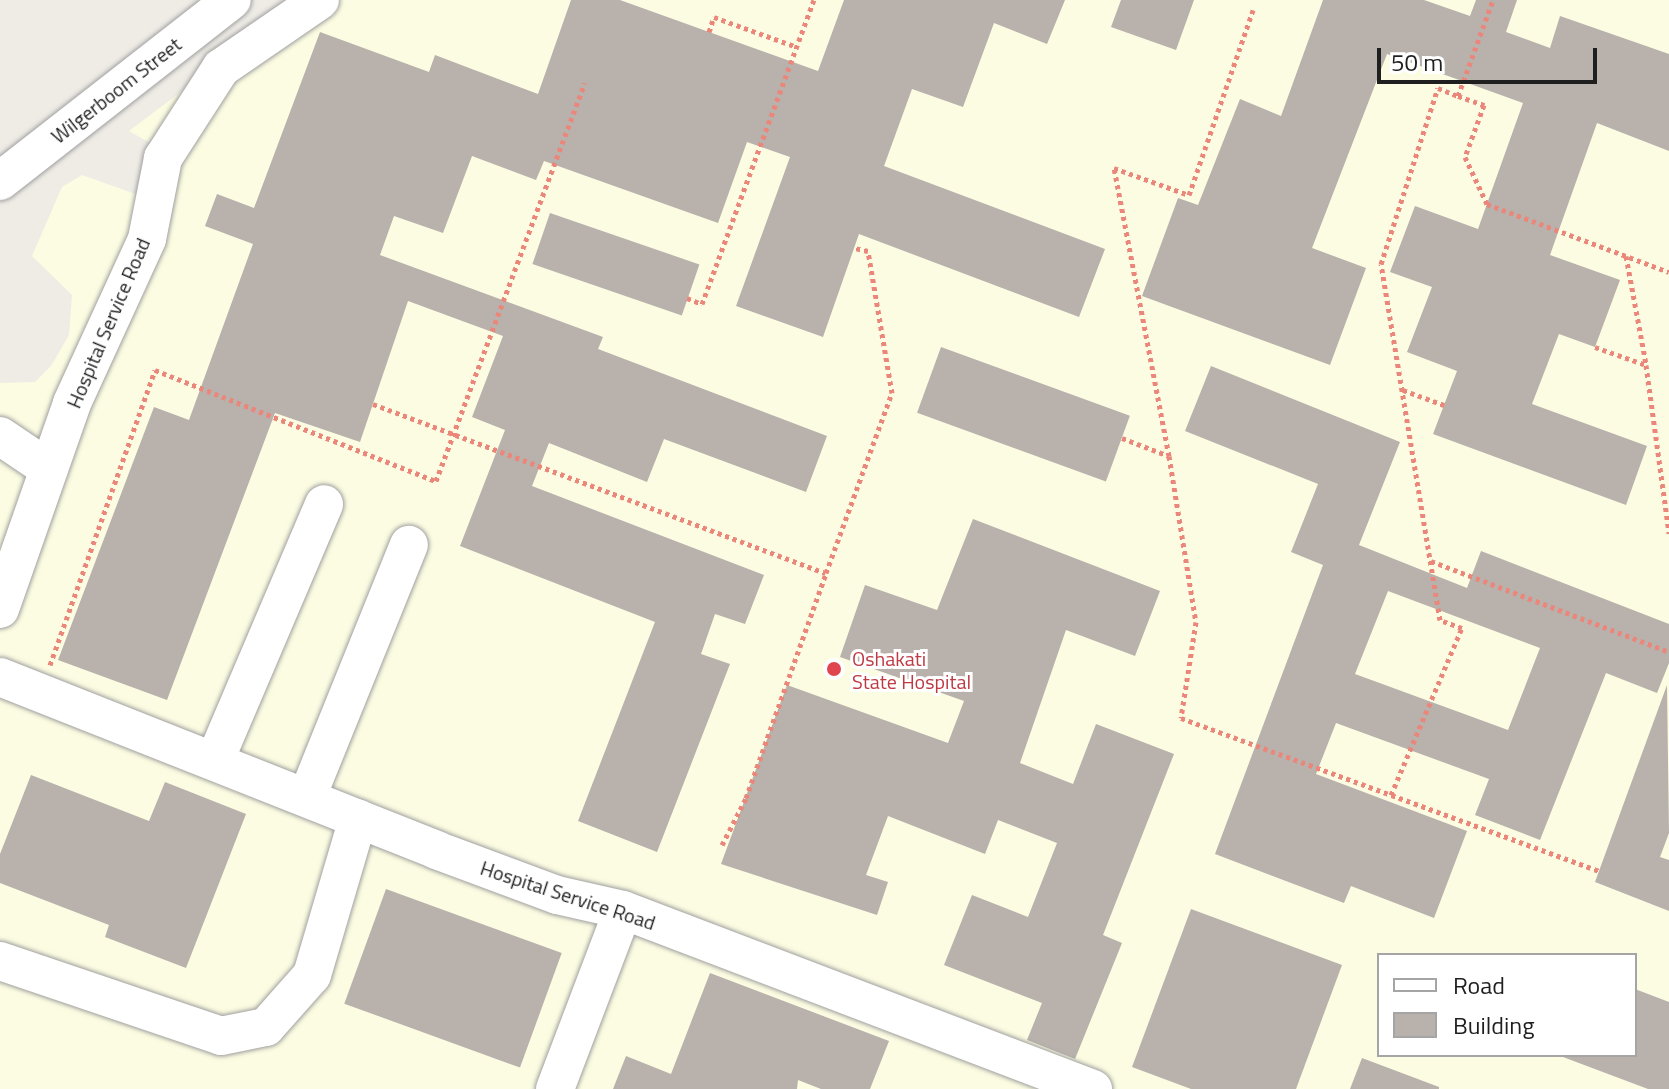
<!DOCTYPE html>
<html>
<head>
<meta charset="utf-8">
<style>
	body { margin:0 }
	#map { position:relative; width:1669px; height:1089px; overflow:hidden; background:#efece6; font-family:"Titillium Web",sans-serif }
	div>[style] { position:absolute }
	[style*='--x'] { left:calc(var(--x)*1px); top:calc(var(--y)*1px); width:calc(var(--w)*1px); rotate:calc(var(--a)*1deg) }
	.education>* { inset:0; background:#fcfce2 }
	.building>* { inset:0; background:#b8b1ac; transform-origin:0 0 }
	.path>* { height:5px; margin-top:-2.5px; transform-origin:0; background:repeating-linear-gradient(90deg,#eb867b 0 4px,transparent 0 8px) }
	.roads { filter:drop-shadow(0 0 2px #a0a0a0) drop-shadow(0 0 2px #a0a0a0) }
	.minor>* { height:38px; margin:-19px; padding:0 19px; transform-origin:19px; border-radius:19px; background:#fff }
	.dots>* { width:22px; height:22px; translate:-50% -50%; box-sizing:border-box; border:4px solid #fff; border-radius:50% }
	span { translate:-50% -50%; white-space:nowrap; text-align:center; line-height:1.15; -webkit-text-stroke:6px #fff; paint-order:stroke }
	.street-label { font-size:20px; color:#1f1f1f }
	.health-label { font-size:20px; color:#be3a42 }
	.left { translate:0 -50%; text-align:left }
	.legend { position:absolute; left:1377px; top:953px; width:260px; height:104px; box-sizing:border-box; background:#fff; border:2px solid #a5a5a5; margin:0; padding:10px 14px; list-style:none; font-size:24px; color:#1f1f1f }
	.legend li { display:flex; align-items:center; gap:16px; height:40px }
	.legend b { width:40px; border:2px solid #a5a5a5 }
	.scale { position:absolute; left:1377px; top:48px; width:220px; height:36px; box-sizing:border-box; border:4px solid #1f1f1f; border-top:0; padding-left:10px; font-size:24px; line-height:28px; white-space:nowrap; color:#1f1f1f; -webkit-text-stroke:6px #fff; paint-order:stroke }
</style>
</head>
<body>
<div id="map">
	<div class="education">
		<i style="clip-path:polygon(evenodd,303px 0,1669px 0,1669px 1089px,0 1089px,0 383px,35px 382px,51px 366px,69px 335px,72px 295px,32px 256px,62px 187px,82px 175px,141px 196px,159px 148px,129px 131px,303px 0,1379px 955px,1635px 955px,1635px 1055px,1379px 1055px,1379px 955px)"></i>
	</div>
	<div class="building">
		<i style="clip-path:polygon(571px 0,620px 0,818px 71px,844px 0,1065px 0,1047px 44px,994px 23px,963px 107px,912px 89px,884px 166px,1105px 249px,1079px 317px,859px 234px,823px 337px,736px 306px,790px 157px,747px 142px,718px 223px,544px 161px,536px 180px,472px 156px,443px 233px,394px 216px,380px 255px,603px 337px,598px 349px,827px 436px,806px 492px,664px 439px,647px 482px,549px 443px,532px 486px,764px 575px,745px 624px,715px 614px,701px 654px,730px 664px,657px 852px,578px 821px,655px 622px,460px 546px,505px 430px,472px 417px,503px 336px,408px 301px,360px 442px,275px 413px,167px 700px,58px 660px,154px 407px,189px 420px,253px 244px,205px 226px,217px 194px,254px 208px,320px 32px,429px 72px,435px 55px,538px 94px)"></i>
		<i style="clip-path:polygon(1121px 0,1194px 0,1176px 50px,1111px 27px)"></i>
		<i style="clip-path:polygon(1323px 0,1424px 0,1470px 16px,1476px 0,1517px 0,1506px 32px,1550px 48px,1560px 16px,1669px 54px,1669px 151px,1597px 123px,1550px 255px,1620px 280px,1595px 347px,1559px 334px,1532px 404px,1647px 446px,1626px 505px,1433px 434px,1457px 371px,1407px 352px,1432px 287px,1390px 272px,1415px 206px,1478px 229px,1523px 103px,1387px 54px,1312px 248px,1366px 268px,1330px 365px,1142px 296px,1178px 198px,1198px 205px,1240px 99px,1281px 116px)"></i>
		<i style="left:550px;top:213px;width:158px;height:54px;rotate:19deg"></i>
		<i style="left:941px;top:347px;width:201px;height:70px;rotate:20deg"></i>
		<i style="clip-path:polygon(evenodd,1211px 366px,1400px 442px,1359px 545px,1467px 588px,1481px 551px,1669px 624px,1669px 663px,1657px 693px,1606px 673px,1540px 840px,1475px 815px,1489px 779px,1336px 723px,1316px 774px,1467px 831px,1434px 918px,1351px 886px,1344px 903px,1215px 854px,1323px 565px,1291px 552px,1318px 484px,1185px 431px,1211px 366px,1388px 591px,1540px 648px,1508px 730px,1355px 674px,1388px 591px)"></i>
		<i style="clip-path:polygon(973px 519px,1160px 591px,1135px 656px,1066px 630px,1020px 763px,1073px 784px,1096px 724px,1174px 754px,1103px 935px,1122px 943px,1075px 1059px,1027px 1040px,1042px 1003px,944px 965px,972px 895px,1028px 917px,1057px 843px,998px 820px,985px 854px,888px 816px,866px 875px,888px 882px,877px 915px,721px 864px,787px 685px,948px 743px,964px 701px,840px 657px,865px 585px,937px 610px)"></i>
		<i style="clip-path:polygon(1667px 685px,1669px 833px,1660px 857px,1669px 860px,1669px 911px,1595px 882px)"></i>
		<i style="clip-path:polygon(31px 775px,149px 821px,165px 782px,246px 814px,186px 968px,105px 937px,109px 925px,0 883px,0 854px)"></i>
		<i style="left:386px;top:889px;width:187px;height:122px;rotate:20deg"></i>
		<i style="clip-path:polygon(1191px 909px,1342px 965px,1296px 1089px,1191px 1089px,1132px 1067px)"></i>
		<i style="clip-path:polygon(710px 973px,889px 1041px,870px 1089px,821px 1089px,798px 1080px,797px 1089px,613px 1089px,626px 1056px,671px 1074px)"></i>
		<i style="clip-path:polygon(1635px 989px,1669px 1002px,1669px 1089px,1648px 1089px,1563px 1057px,1635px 1055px)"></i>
		<i style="clip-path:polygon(1362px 1058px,1439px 1087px,1439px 1089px,1350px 1089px)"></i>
	</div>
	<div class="path">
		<i style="--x:709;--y:32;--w:16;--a:-72"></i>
		<i style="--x:714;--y:17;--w:88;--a:19.9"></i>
		<i style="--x:1458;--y:96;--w:28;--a:19"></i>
		<i style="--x:1484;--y:105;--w:55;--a:110.1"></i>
		<i style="--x:1465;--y:157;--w:52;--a:64.9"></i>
		<i style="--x:1487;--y:204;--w:194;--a:20.5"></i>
		<i style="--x:1626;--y:256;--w:110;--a:79.5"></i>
		<i style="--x:687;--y:298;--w:16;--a:22"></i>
		<i style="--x:702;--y:304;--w:324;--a:-69.8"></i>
		<i style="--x:1595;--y:347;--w:54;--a:19.4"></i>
		<i style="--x:1646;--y:365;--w:170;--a:82.2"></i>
		<i style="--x:1403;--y:390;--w:44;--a:20.1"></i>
		<i style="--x:373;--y:404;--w:483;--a:20.5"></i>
		<i style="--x:826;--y:573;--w:192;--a:-69.9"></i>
		<i style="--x:892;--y:393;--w:144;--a:-99.6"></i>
		<i style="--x:868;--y:251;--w:13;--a:-167"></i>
		<i style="--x:1122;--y:438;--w:50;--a:21"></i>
		<i style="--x:1169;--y:456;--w:293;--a:-100.8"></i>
		<i style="--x:1114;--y:168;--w:80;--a:19.8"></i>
		<i style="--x:1189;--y:195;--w:196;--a:-70.9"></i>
		<i style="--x:1169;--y:456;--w:168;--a:80.8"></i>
		<i style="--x:1196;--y:622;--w:97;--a:98.9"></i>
		<i style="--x:1181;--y:718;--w:445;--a:20.1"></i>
		<i style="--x:1431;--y:561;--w:255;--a:20.9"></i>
		<i style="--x:50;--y:665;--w:313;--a:-70.4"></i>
		<i style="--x:155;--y:370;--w:302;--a:21.6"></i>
		<i style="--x:436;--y:481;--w:425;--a:-69.5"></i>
		<i style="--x:1391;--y:795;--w:181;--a:-67"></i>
		<i style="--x:1462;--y:628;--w:23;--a:-160"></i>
		<i style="--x:1440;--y:620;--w:361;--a:-99.4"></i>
		<i style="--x:1381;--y:264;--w:185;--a:-72.1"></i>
		<i style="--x:1438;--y:88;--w:22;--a:22"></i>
		<i style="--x:1458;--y:96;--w:102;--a:-70"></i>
		<i style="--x:722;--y:845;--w:53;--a:-62.9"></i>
		<i style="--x:746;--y:798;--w:239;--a:-70.4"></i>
	</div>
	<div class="roads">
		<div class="minor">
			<i style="--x:0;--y:181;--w:294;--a:-38"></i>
			<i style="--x:0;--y:436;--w:59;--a:34"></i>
			<i style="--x:0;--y:609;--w:218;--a:-70.7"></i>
			<i style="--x:72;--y:403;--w:180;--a:-65.4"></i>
			<i style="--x:147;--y:239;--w:83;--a:-78.8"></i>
			<i style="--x:163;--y:158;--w:107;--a:-57.2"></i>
			<i style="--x:221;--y:68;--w:120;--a:-34.5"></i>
			<i style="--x:0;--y:677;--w:469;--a:21.6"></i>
			<i style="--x:436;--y:850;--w:129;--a:20.4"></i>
			<i style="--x:557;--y:895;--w:68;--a:12.8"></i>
			<i style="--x:623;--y:910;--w:503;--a:20.85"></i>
			<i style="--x:215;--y:760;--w:278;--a:-66.9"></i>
			<i style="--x:307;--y:797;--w:272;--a:-68"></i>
			<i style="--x:0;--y:961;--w:233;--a:18.7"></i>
			<i style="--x:221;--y:1036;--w:46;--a:-11.3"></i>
			<i style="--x:266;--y:1027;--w:69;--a:-48.5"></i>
			<i style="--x:312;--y:975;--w:163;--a:-73.6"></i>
			<i style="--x:555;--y:1089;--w:191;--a:-69.2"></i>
		</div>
	</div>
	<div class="dots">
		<i style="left:834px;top:669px;background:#e0444e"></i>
	</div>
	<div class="street-label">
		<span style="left:116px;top:90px;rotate:-38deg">Wilgerboom Street</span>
		<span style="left:108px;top:323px;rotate:-67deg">Hospital Service Road</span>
		<span style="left:568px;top:895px;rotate:18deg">Hospital Service Road</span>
	</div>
	<div class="health-label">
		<span class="left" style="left:852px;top:670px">Oshakati<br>State Hospital</span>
	</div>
	<ul class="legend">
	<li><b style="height:10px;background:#fff"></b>Road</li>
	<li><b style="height:22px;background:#b8b1ac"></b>Building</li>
	</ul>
	<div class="scale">50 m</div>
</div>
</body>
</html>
